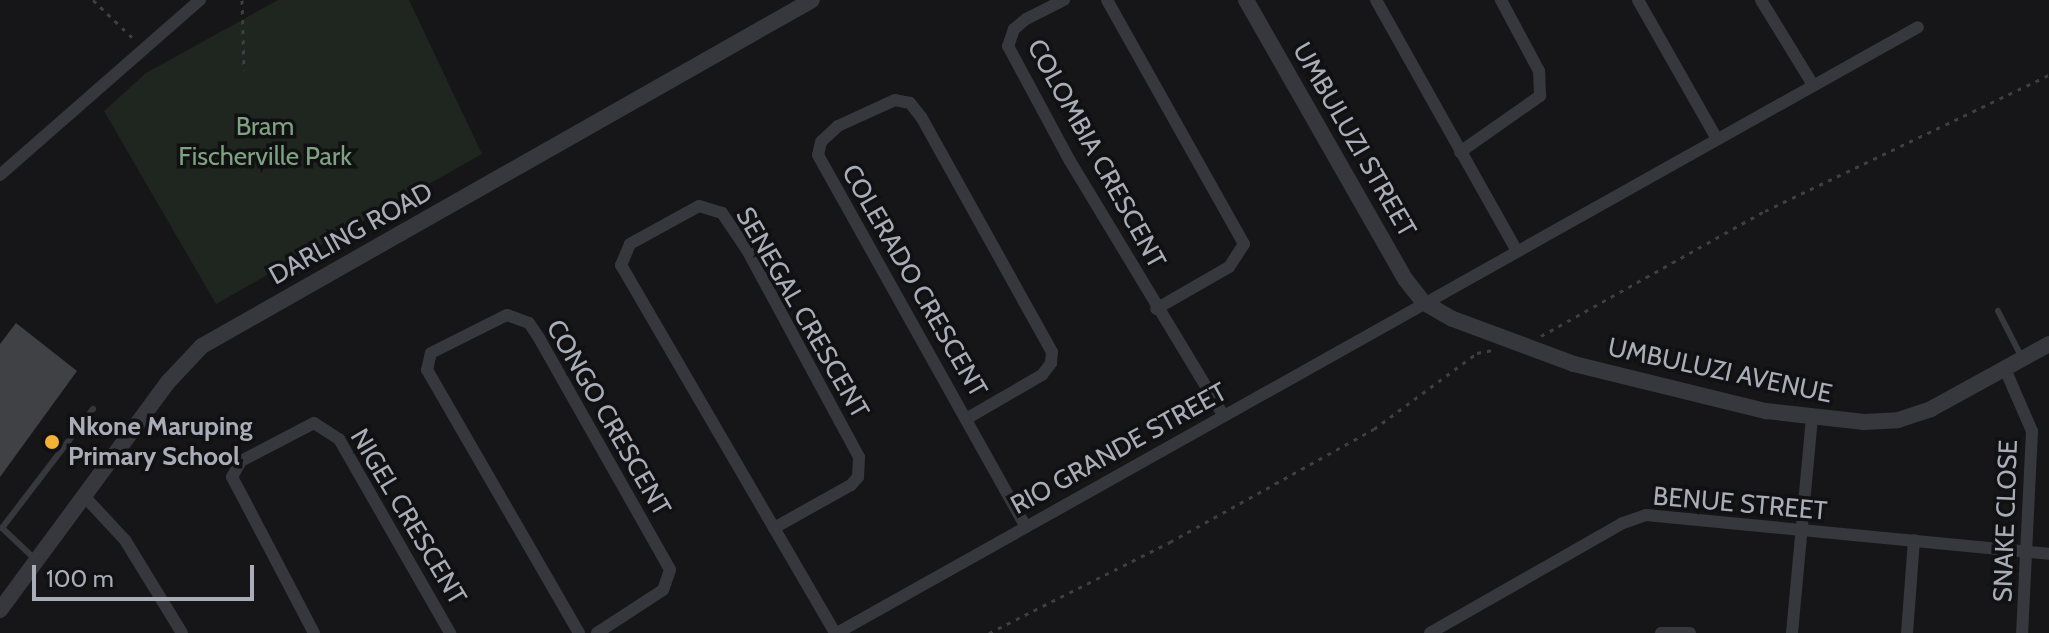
<!DOCTYPE html>
<html>
<head>
<meta charset="utf-8">
<style>
	body { margin:0 }
	#map { position:relative; width:2049px; height:633px; overflow:hidden; background:#161618; font-family:Cabin,sans-serif }
	div>[style] { position:absolute }
	[style*='--x'] { left:calc(var(--x)*1px); top:calc(var(--y)*1px); width:calc(var(--w)*1px); rotate:calc(var(--a)*1deg) }
	.green>* { inset:0; background:#1e261f }
	.building>* { inset:0; background:#404145 }
	.path>* { height:3px; margin-top:-1.5px; transform-origin:0; background:repeating-linear-gradient(90deg,#3d3f44 0 4px,transparent 0 10px) }
	.service>* { height:6px; margin:-3px; padding:0 3px; transform-origin:3px; border-radius:3px; background:#37383d }
	.minor>* { height:12px; margin:-6px; padding:0 6px; transform-origin:6px; border-radius:6px; background:#37383d }
	.tertiary>* { height:16px; margin:-8px; padding:0 8px; transform-origin:8px; border-radius:8px; background:#37383d }
	.dots>* { width:22px; height:22px; translate:-50% -50%; box-sizing:border-box; border:4px solid #111113; border-radius:50% }
	span { translate:-50% -50%; white-space:nowrap; text-align:center; line-height:1.15; -webkit-text-stroke:7px #111113; paint-order:stroke }
	.park-label { font-size:26px; color:#7fa381 }
	.street-label { font-size:26px; color:#a8adb8 }
	.poi-label { font-size:26px; color:#a8adb8; font-weight:700 }
	.left { translate:0 -50%; text-align:left }
	.scale { position:absolute; left:32px; top:565px; width:222px; height:36px; box-sizing:border-box; border:4px solid #a8adb8; border-top:0; padding-left:10px; font-size:24px; line-height:28px; white-space:nowrap; color:#a8adb8; -webkit-text-stroke:6px #111113; paint-order:stroke }
</style>
</head>
<body>
<div id="map">
	<div class="green">
		<i style="clip-path:polygon(278px 0,409px 0,482px 154px,216px 304px,104px 111px,146px 73px)"></i>
	</div>
	<div class="building">
		<i style="clip-path:polygon(16px 323px,77px 371px,0 477px,0 344px)"></i>
	</div>
	<div class="path">
		<i style="--x:93;--y:0;--w:57;--a:43.6"></i>
		<i style="--x:242;--y:0;--w:70;--a:88.4"></i>
		<i style="--x:1541;--y:336;--w:257;--a:-29.2"></i>
		<i style="--x:1765;--y:211;--w:315;--a:-25.6"></i>
		<i style="--x:989;--y:633;--w:203;--a:-26.7"></i>
		<i style="--x:1170;--y:542;--w:233;--a:-29"></i>
		<i style="--x:1374;--y:429;--w:128;--a:-36.4"></i>
		<i style="--x:1477;--y:353;--w:16;--a:-11"></i>
	</div>
	<div class="service">
		<i style="--x:1998;--y:311;--w:51;--a:62.9"></i>
		<i style="--x:36;--y:560;--w:47;--a:-136.7"></i>
		<i style="--x:2;--y:528;--w:150;--a:-52.6"></i>
	</div>
	<div class="minor">
		<i style="--x:1064;--y:0;--w:42;--a:153.4"></i>
		<i style="--x:1026;--y:19;--w:16;--a:140"></i>
		<i style="--x:1014;--y:29;--w:18;--a:109"></i>
		<i style="--x:1008;--y:46;--w:131;--a:61.7"></i>
		<i style="--x:1070;--y:161;--w:297;--a:58.9"></i>
		<i style="--x:1107;--y:0;--w:280;--a:60.7"></i>
		<i style="--x:1244;--y:244;--w:27;--a:123"></i>
		<i style="--x:1229;--y:267;--w:84;--a:150.1"></i>
		<i style="--x:1376;--y:0;--w:286;--a:60.7"></i>
		<i style="--x:1638;--y:0;--w:160;--a:60.4"></i>
		<i style="--x:1761;--y:0;--w:100;--a:58.5"></i>
		<i style="--x:1460;--y:152;--w:98;--a:-35"></i>
		<i style="--x:1540;--y:96;--w:25;--a:-92"></i>
		<i style="--x:1539;--y:71;--w:81;--a:-118.2"></i>
		<i style="--x:0;--y:175;--w:266;--a:-41.2"></i>
		<i style="--x:2005;--y:369;--w:68;--a:66.5"></i>
		<i style="--x:2032;--y:431;--w:202;--a:92.8"></i>
		<i style="--x:966;--y:419;--w:88;--a:-30.1"></i>
		<i style="--x:1042;--y:375;--w:15;--a:-53"></i>
		<i style="--x:1051;--y:363;--w:11;--a:-85"></i>
		<i style="--x:1052;--y:352;--w:269;--a:-119.1"></i>
		<i style="--x:921;--y:117;--w:18;--a:-128"></i>
		<i style="--x:910;--y:103;--w:15;--a:-169"></i>
		<i style="--x:895;--y:100;--w:63;--a:155.5"></i>
		<i style="--x:838;--y:126;--w:23;--a:137"></i>
		<i style="--x:821;--y:142;--w:13;--a:103"></i>
		<i style="--x:818;--y:155;--w:426;--a:60.8"></i>
		<i style="--x:85;--y:497;--w:59;--a:47.1"></i>
		<i style="--x:125;--y:540;--w:109;--a:58.5"></i>
		<i style="--x:774;--y:528;--w:88;--a:-29.2"></i>
		<i style="--x:851;--y:485;--w:11;--a:-49"></i>
		<i style="--x:858;--y:477;--w:20;--a:-87"></i>
		<i style="--x:859;--y:457;--w:235;--a:-118.4"></i>
		<i style="--x:747;--y:250;--w:45;--a:-124"></i>
		<i style="--x:722;--y:213;--w:24;--a:-163"></i>
		<i style="--x:699;--y:206;--w:79;--a:151.2"></i>
		<i style="--x:630;--y:244;--w:23;--a:113"></i>
		<i style="--x:621;--y:265;--w:426;--a:59.8"></i>
		<i style="--x:314;--y:633;--w:176;--a:-117.7"></i>
		<i style="--x:232;--y:477;--w:18;--a:-61"></i>
		<i style="--x:241;--y:461;--w:82;--a:-27.5"></i>
		<i style="--x:314;--y:423;--w:30;--a:33"></i>
		<i style="--x:339;--y:439;--w:224;--a:60.2"></i>
		<i style="--x:579;--y:633;--w:304;--a:-120"></i>
		<i style="--x:427;--y:370;--w:17;--a:-77"></i>
		<i style="--x:431;--y:353;--w:85;--a:-26.6"></i>
		<i style="--x:507;--y:315;--w:23;--a:20"></i>
		<i style="--x:529;--y:323;--w:18;--a:56"></i>
		<i style="--x:539;--y:338;--w:266;--a:60.5"></i>
		<i style="--x:670;--y:570;--w:21;--a:109"></i>
		<i style="--x:663;--y:590;--w:79;--a:146.9"></i>
		<i style="--x:837;--y:633;--w:1239;--a:-29.27"></i>
		<i style="--x:1430;--y:633;--w:222;--a:-29.7"></i>
		<i style="--x:1623;--y:523;--w:24;--a:-19"></i>
		<i style="--x:1646;--y:515;--w:405;--a:5.5"></i>
		<i style="--x:1661;--y:633;--w:29;--a:0"></i>
		<i style="--x:1792;--y:633;--w:216;--a:-84.7"></i>
		<i style="--x:1907;--y:633;--w:93;--a:-85.7"></i>
	</div>
	<div class="tertiary">
		<i style="--x:1246;--y:0;--w:322;--a:60.3"></i>
		<i style="--x:1406;--y:280;--w:28;--a:52"></i>
		<i style="--x:1423;--y:302;--w:34;--a:30"></i>
		<i style="--x:1453;--y:319;--w:129;--a:20.4"></i>
		<i style="--x:1574;--y:364;--w:198;--a:13.8"></i>
		<i style="--x:1766;--y:411;--w:99;--a:6.4"></i>
		<i style="--x:1864;--y:422;--w:34;--a:-3"></i>
		<i style="--x:1898;--y:420;--w:35;--a:-18"></i>
		<i style="--x:1931;--y:409;--w:135;--a:-28.8"></i>
		<i style="--x:0;--y:610;--w:285;--a:-53.6"></i>
		<i style="--x:169;--y:381;--w:48;--a:-46.7"></i>
		<i style="--x:202;--y:346;--w:701;--a:-29.56"></i>
	</div>
	<div class="dots">
		<i style="left:52px;top:442px;background:#f2b134"></i>
	</div>
	<div class="park-label">
		<span style="left:265px;top:142px">Bram<br>Fischerville Park</span>
	</div>
	<div class="street-label">
		<span style="left:1354px;top:140px;rotate:60deg">UMBULUZI STREET</span>
		<span style="left:1096px;top:154px;rotate:61deg">COLOMBIA CRESCENT</span>
		<span style="left:351px;top:234px;rotate:-29deg">DARLING ROAD</span>
		<span style="left:914px;top:281px;rotate:60deg">COLERADO CRESCENT</span>
		<span style="left:802px;top:313px;rotate:60deg">SENEGAL CRESCENT</span>
		<span style="left:1720px;top:371px;rotate:12deg">UMBULUZI AVENUE</span>
		<span style="left:608px;top:418px;rotate:60deg">CONGO CRESCENT</span>
		<span style="left:1119px;top:449px;rotate:-29deg">RIO GRANDE STREET</span>
		<span style="left:1740px;top:504px;rotate:5deg">BENUE STREET</span>
		<span style="left:408px;top:517px;rotate:59deg">NIGEL CRESCENT</span>
		<span style="left:2006px;top:521px;rotate:-88deg">SNAKE CLOSE</span>
	</div>
	<div class="poi-label">
		<span class="left" style="left:68px;top:442px">Nkone Maruping<br>Primary School</span>
	</div>
	<div class="scale">100 m</div>
</div>
</body>
</html>
